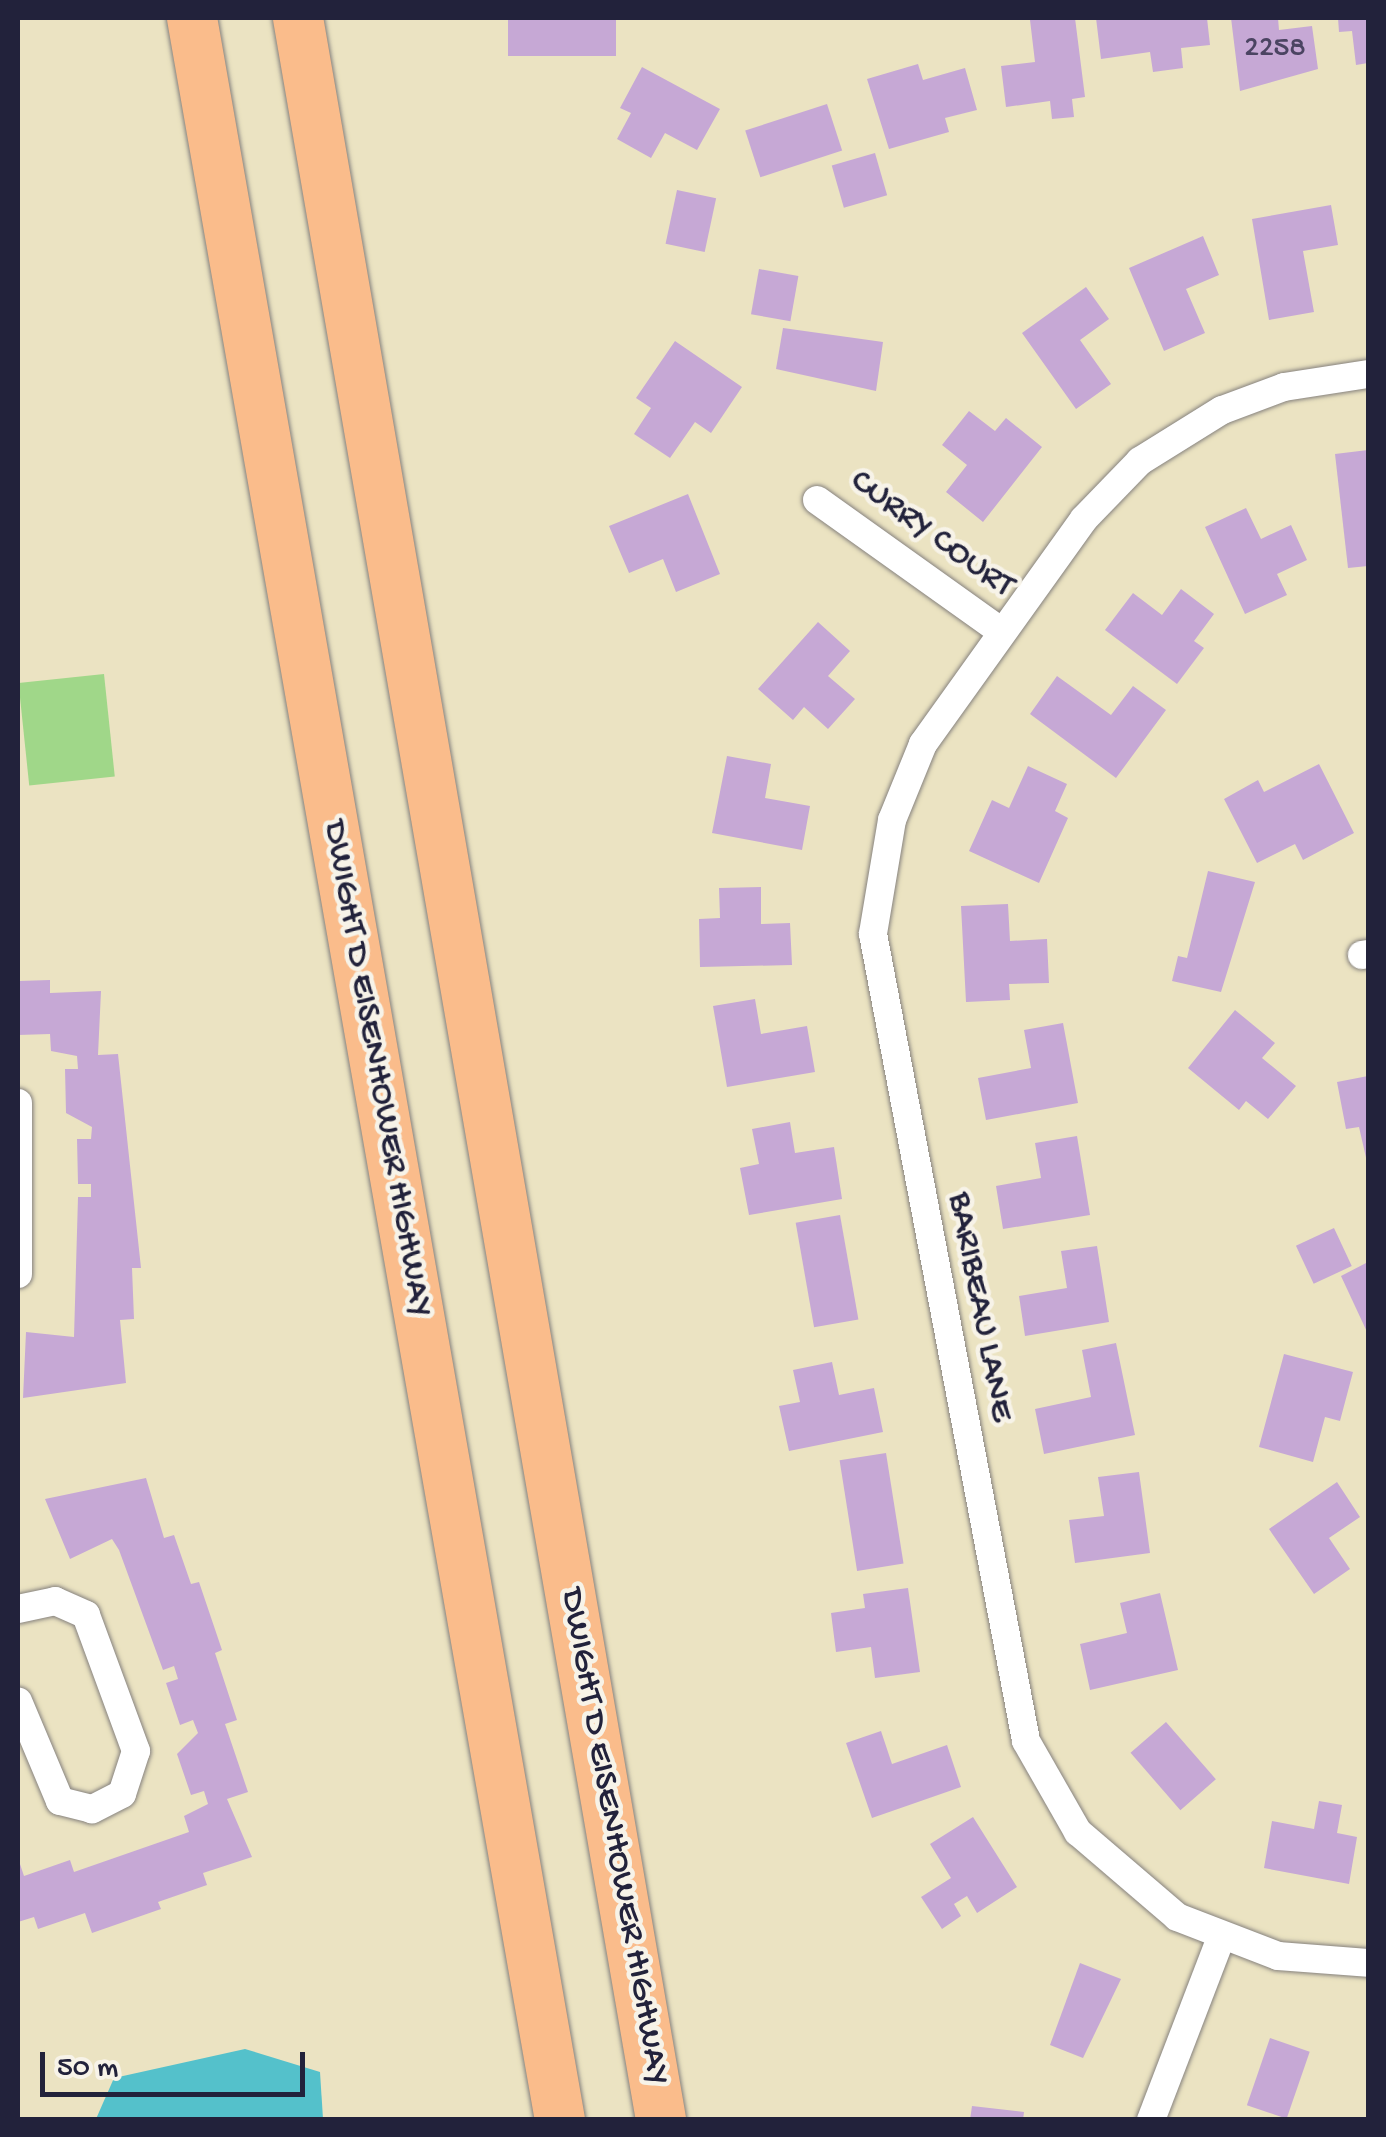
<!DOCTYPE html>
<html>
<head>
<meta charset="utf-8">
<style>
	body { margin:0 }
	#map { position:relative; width:1386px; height:2137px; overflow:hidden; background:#ebe3c2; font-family:"Gochi Hand",sans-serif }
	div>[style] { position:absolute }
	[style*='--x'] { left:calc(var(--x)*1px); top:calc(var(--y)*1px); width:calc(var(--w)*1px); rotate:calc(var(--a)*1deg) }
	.green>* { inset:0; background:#a0d789; transform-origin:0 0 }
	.water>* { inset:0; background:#54c1cb }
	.building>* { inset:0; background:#c6a8d5; transform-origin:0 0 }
	.roads { filter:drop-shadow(0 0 2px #86827e) drop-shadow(0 0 2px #86827e) }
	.street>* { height:28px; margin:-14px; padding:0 14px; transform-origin:14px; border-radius:14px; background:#fff }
	.highway>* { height:50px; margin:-25px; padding:0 25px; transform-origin:25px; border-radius:25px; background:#fabc8b }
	span { translate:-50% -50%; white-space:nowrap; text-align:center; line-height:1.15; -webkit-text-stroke:9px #f7f3e8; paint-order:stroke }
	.number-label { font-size:30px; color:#4b4462 }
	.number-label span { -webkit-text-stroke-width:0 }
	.street-label { font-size:35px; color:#22223b }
	.frame { position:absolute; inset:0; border:20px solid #22223b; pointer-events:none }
	.scale { position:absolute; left:40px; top:2052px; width:265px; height:45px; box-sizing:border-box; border:5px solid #22223b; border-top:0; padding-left:12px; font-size:30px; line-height:35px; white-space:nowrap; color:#22223b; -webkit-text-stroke:8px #f7f3e8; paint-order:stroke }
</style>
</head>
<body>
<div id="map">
	<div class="green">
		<i style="left:104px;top:674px;width:103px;height:86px;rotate:84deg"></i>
	</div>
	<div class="water">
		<i style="clip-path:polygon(245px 2049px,320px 2072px,323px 2119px,96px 2119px,114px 2078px)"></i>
	</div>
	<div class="building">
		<i style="left:508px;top:18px;width:108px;height:38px"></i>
		<i style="clip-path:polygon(1075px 18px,1085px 97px,1072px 99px,1074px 117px,1052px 119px,1050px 101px,1006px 107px,1001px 66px,1035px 62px,1030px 20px)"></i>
		<i style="clip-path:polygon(1096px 18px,1207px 18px,1210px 45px,1181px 48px,1183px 68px,1153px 72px,1150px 52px,1101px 59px)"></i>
		<i style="clip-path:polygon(1231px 18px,1278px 18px,1279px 30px,1312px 26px,1318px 69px,1240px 91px)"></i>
		<i style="clip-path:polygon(1338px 18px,1368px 18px,1368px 63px,1356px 65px,1352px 31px,1339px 32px)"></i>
		<i style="clip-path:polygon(918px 64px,923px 80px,965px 68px,977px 110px,945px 118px,949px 132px,889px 149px,867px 79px)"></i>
		<i style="clip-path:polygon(642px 67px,720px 109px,697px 150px,665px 133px,651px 158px,617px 139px,631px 113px,620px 108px)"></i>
		<i style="left:827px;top:104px;width:49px;height:86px;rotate:72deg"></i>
		<i style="left:875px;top:153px;width:44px;height:45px;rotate:74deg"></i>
		<i style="left:677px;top:190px;width:40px;height:55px;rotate:12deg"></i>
		<i style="clip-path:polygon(1331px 205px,1338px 245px,1303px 251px,1314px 312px,1269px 320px,1252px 219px)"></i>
		<i style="clip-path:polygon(1203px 236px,1219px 275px,1186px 289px,1205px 333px,1164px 351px,1129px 268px)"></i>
		<i style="left:759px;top:269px;width:40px;height:46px;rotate:10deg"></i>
		<i style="clip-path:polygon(1086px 287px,1109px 319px,1080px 340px,1111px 384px,1076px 409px,1022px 333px)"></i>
		<i style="clip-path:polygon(783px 328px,883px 342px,876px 391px,776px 369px)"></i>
		<i style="clip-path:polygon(675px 341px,742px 387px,711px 433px,695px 422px,670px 458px,634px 434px,651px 408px,636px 398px)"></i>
		<i style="clip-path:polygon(969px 411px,995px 431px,1006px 418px,1042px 447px,983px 522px,946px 492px,967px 465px,942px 445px)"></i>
		<i style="clip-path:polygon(1368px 450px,1368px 566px,1348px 568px,1335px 454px)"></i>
		<i style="clip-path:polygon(688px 494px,720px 574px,676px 592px,663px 559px,629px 573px,609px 526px)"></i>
		<i style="clip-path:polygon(1246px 508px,1261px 539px,1291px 525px,1307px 560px,1277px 574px,1287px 595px,1245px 614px,1205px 527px)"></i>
		<i style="clip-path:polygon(1181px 589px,1214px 614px,1194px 641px,1204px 648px,1177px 684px,1105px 630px,1133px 593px,1162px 615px)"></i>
		<i style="clip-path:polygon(818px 622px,850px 651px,828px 676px,855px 699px,828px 729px,804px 707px,793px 720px,758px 689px)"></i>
		<i style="clip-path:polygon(1057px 676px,1111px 715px,1133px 686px,1166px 710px,1116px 778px,1030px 714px)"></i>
		<i style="clip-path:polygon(727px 756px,771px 764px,765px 798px,810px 806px,802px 850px,712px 833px)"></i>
		<i style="clip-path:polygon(1319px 764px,1354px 833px,1303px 860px,1295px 844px,1257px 863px,1224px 799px,1258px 780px,1264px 792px)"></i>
		<i style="clip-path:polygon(1028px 766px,1067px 784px,1055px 811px,1068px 818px,1039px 883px,969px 851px,992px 800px,1009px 808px)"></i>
		<i style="clip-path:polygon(1208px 871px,1255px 882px,1221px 992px,1172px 981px,1178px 956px,1187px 958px)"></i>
		<i style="clip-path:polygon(761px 887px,761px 924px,790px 923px,792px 965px,700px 967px,699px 919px,720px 918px,719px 888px)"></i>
		<i style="clip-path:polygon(1008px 904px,1010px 941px,1047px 939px,1049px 983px,1009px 984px,1010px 1000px,966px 1002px,961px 906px)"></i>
		<i style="clip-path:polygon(50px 980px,50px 993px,101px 991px,98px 1055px,118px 1054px,141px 1268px,132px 1268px,134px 1319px,120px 1320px,126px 1383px,23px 1398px,26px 1332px,74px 1337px,78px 1197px,91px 1197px,91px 1184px,78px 1184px,77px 1139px,91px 1139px,92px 1127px,66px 1113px,65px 1069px,78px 1069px,77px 1056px,51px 1051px,50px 1034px,18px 1035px,18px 981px)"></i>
		<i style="clip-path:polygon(755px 999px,761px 1034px,807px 1026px,815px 1072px,727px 1087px,713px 1006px)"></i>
		<i style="clip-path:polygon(1235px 1010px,1275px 1043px,1262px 1058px,1296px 1086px,1268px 1119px,1246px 1101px,1239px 1110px,1188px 1068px)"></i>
		<i style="clip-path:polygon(1063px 1023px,1078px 1103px,986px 1120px,978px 1078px,1031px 1068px,1024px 1030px)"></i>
		<i style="clip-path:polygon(1368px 1076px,1368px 1162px,1367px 1162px,1359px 1127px,1346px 1129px,1337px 1082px)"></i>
		<i style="clip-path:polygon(790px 1122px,795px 1153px,834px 1147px,842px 1199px,749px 1215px,740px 1168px,759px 1164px,752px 1129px)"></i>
		<i style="clip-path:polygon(1077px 1136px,1090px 1215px,1003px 1229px,996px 1186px,1041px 1178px,1035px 1143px)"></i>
		<i style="left:840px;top:1215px;width:106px;height:45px;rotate:80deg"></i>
		<i style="left:1334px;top:1228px;width:42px;height:42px;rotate:65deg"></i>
		<i style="clip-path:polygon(1097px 1246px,1109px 1322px,1025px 1336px,1019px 1296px,1067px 1288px,1061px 1251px)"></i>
		<i style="clip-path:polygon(1368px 1262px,1368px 1334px,1341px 1276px)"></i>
		<i style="clip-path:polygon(1116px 1343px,1135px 1435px,1044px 1454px,1035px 1409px,1091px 1397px,1082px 1350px)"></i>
		<i style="clip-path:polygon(1284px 1354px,1353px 1372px,1340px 1421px,1325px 1417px,1313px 1462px,1259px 1447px)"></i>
		<i style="clip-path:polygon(832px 1362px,839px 1395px,874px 1388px,883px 1432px,789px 1451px,779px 1406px,800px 1402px,793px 1370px)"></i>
		<i style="left:886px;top:1453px;width:112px;height:47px;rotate:81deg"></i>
		<i style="clip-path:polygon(1139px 1472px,1150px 1553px,1075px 1563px,1069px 1520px,1104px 1516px,1098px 1477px)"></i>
		<i style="clip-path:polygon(146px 1478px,164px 1538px,174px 1535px,191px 1584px,199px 1582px,222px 1650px,215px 1653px,237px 1720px,225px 1724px,248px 1792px,227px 1799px,252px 1857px,203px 1873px,207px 1885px,158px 1902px,161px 1909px,92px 1933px,85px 1913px,38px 1929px,34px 1917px,18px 1922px,18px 1858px,24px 1876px,70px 1860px,74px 1872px,189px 1832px,184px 1816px,208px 1804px,204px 1791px,191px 1795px,177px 1754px,198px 1733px,193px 1720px,180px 1725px,166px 1683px,178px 1679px,174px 1666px,163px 1670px,119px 1550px,112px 1539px,70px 1559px,45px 1499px)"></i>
		<i style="clip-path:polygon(1337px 1482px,1360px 1517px,1329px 1538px,1350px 1569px,1314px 1594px,1269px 1529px)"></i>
		<i style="clip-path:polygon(908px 1588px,920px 1672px,875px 1678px,871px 1647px,836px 1652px,831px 1613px,865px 1608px,863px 1594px)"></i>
		<i style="clip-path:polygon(1160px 1593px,1178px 1670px,1090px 1690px,1080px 1644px,1127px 1633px,1120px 1603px)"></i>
		<i style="left:1166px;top:1722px;width:76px;height:47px;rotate:49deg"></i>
		<i style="clip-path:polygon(881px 1731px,892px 1764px,947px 1745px,961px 1787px,872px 1818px,846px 1743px)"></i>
		<i style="clip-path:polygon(1319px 1801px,1342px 1805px,1337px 1833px,1357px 1837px,1349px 1884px,1264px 1868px,1272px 1821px,1314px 1829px)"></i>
		<i style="clip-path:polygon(973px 1817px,1017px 1887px,977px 1913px,967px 1896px,954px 1904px,961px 1916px,942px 1929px,921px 1897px,951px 1878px,930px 1844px)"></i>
		<i style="clip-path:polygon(1080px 1963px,1121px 1979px,1083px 2058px,1050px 2045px)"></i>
		<i style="left:1270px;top:2038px;width:42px;height:71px;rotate:19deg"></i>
		<i style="clip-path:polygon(972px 2106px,1024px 2112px,1023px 2120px,970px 2120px)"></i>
	</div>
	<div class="roads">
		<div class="street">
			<i style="--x:1368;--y:374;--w:85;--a:171.2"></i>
			<i style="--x:1284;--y:387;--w:66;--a:159.6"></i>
			<i style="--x:1222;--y:410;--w:97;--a:148.1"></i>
			<i style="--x:1140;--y:461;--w:81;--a:134"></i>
			<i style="--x:1084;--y:519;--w:277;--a:125.6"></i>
			<i style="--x:923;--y:744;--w:82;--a:112.2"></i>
			<i style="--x:892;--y:820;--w:116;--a:99.5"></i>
			<i style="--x:873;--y:934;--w:821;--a:79.26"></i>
			<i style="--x:1026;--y:1741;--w:105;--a:60.3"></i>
			<i style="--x:1078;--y:1832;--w:130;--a:40.6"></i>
			<i style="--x:1177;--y:1917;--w:108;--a:21.1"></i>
			<i style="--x:1278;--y:1956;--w:90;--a:4.4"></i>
			<i style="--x:817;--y:500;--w:227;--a:35.5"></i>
			<i style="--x:1362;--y:955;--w:6;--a:-9"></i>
			<i style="--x:18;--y:1103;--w:171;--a:90"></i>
			<i style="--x:18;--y:1609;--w:38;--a:-12"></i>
			<i style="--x:55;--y:1601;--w:34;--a:24"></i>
			<i style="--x:86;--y:1615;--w:145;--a:69.8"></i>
			<i style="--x:136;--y:1751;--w:45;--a:108"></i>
			<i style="--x:122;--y:1794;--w:34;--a:153"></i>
			<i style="--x:92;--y:1809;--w:33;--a:-166"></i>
			<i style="--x:60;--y:1801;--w:108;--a:-112.8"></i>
			<i style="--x:1151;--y:2120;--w:195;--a:-69"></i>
		</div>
		<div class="highway">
			<i style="--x:192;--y:18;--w:2134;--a:80.07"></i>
			<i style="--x:298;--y:18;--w:2133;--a:80.2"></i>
		</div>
	</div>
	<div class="number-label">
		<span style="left:1275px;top:50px">2258</span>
	</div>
	<div class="street-label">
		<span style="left:931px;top:535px;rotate:36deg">CURRY COURT</span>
		<span style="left:376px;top:1069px;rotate:80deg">DWIGHT D EISENHOWER HIGHWAY</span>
		<span style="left:979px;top:1307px;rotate:79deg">BARIBEAU LANE</span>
		<span style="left:613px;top:1837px;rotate:80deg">DWIGHT D EISENHOWER HIGHWAY</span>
	</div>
	<div class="frame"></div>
	<div class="scale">50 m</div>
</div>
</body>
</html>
